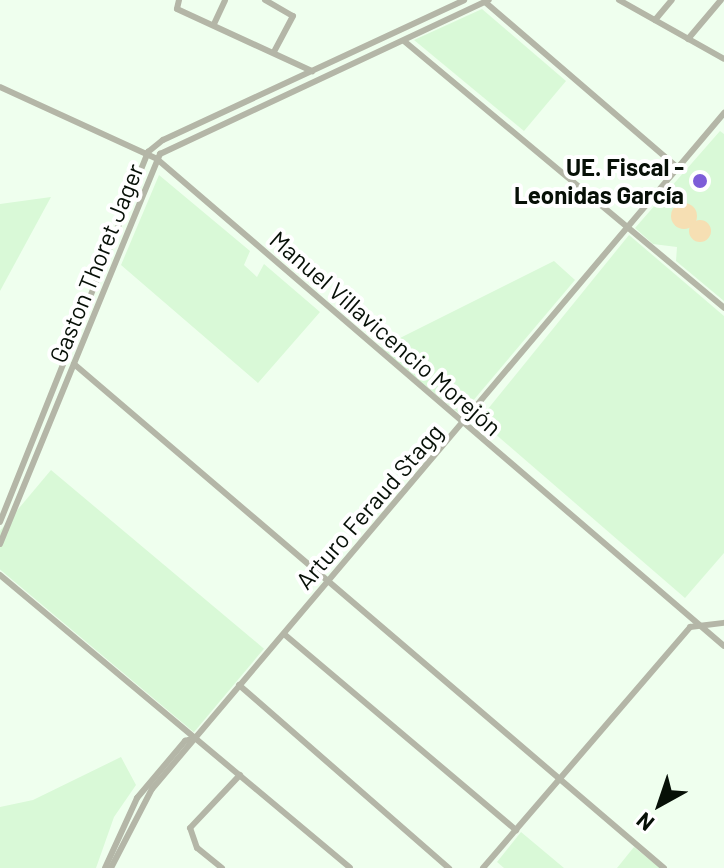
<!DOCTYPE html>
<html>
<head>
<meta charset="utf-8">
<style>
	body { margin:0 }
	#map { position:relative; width:724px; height:868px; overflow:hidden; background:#efffee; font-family:Barlow,sans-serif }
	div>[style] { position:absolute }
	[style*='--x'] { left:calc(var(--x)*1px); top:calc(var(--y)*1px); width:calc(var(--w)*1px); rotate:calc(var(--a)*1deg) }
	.built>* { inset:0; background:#d9f9d7; transform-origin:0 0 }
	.green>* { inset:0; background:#f6dfb3 }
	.round { border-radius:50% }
	.minor>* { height:6px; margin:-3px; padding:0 3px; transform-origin:3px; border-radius:3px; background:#b4b6a7 }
	.dots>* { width:22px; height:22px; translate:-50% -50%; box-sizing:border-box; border:4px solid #fff; border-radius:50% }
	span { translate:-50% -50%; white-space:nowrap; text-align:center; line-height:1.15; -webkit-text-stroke:8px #fff; paint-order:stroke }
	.poi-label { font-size:24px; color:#071007; font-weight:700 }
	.right { translate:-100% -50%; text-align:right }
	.street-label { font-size:24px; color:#071007 }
	.north { position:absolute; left:620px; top:764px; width:80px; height:80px; -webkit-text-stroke:6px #fff; paint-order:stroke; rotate:220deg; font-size:22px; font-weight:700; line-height:32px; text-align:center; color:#071007 }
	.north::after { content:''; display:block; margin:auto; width:28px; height:36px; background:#071007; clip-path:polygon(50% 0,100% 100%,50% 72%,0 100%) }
</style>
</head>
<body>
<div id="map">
	<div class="built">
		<i style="clip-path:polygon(482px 9px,566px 81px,524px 131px,414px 40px)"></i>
		<i style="clip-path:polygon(720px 131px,724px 134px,724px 301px,676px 261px,677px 247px,653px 244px,635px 228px)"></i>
		<i style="clip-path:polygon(159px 175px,250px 251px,244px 265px,257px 277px,264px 264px,320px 312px,258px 383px,121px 265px)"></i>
		<i style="clip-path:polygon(51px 197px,0 291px,0 204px)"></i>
		<i style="clip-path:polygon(629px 235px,724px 316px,724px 553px,685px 598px,479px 420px)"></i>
		<i style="clip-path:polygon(554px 261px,575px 280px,461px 415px,380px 348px)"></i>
		<i style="left:51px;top:470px;width:278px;height:109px;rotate:40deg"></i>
		<i style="clip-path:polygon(121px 757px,136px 785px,114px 817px,96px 868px,0 868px,0 807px,33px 800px)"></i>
		<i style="clip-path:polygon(521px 832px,564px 868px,504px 868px,497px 862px)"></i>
		<i style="clip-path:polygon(634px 847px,660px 868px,617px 868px)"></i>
	</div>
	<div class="green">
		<i class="round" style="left:671px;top:203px;width:26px;height:26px"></i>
		<i class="round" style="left:689px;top:220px;width:22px;height:22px"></i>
	</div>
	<div class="minor">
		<i style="--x:179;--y:0;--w:9;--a:103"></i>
		<i style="--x:177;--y:9;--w:149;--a:24.7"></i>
		<i style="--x:265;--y:0;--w:32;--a:30"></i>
		<i style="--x:293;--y:16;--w:40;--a:118"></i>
		<i style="--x:619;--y:0;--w:120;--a:29.3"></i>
		<i style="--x:485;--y:2;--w:255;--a:40.7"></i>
		<i style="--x:655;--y:20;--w:26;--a:-50"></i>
		<i style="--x:214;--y:24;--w:26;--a:-65"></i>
		<i style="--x:688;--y:39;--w:51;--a:-49.8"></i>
		<i style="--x:404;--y:41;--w:417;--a:39.8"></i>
		<i style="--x:0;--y:87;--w:173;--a:24.6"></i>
		<i style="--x:157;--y:159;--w:747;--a:40.66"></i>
		<i style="--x:74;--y:364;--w:776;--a:40.51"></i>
		<i style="--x:0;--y:522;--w:399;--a:-68.2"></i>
		<i style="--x:148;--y:152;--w:19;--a:-39"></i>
		<i style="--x:163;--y:140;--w:332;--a:-24.9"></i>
		<i style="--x:0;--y:544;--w:422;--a:-67.7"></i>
		<i style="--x:160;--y:154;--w:363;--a:-25.1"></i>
		<i style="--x:0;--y:575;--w:456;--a:39.9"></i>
		<i style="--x:284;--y:634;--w:304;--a:40.2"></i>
		<i style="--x:239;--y:685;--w:279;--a:41.1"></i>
		<i style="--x:105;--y:868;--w:77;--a:-65.4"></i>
		<i style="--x:137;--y:798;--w:75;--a:-49.9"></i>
		<i style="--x:185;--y:741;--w:9;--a:-18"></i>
		<i style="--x:111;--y:868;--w:89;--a:-62.6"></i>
		<i style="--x:152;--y:789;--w:886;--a:-49.76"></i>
		<i style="--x:222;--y:868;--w:32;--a:-141"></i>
		<i style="--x:197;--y:848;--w:21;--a:-109"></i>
		<i style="--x:190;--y:828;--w:73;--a:-46.7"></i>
		<i style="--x:483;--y:868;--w:318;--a:-49.3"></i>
		<i style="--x:690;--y:627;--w:34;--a:-7"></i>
	</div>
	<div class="dots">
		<i style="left:700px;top:181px;background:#7d5dd8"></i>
	</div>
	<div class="poi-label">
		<span class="right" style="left:684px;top:181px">UE. Fiscal -<br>Leonidas García</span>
	</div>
	<div class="street-label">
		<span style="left:96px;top:263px;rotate:-68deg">Gaston Thoret Jager</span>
		<span style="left:386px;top:333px;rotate:41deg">Manuel Villavicencio Morejón</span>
		<span style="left:369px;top:506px;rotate:-49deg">Arturo Feraud Stagg</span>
	</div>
	<div class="north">N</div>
</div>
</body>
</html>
